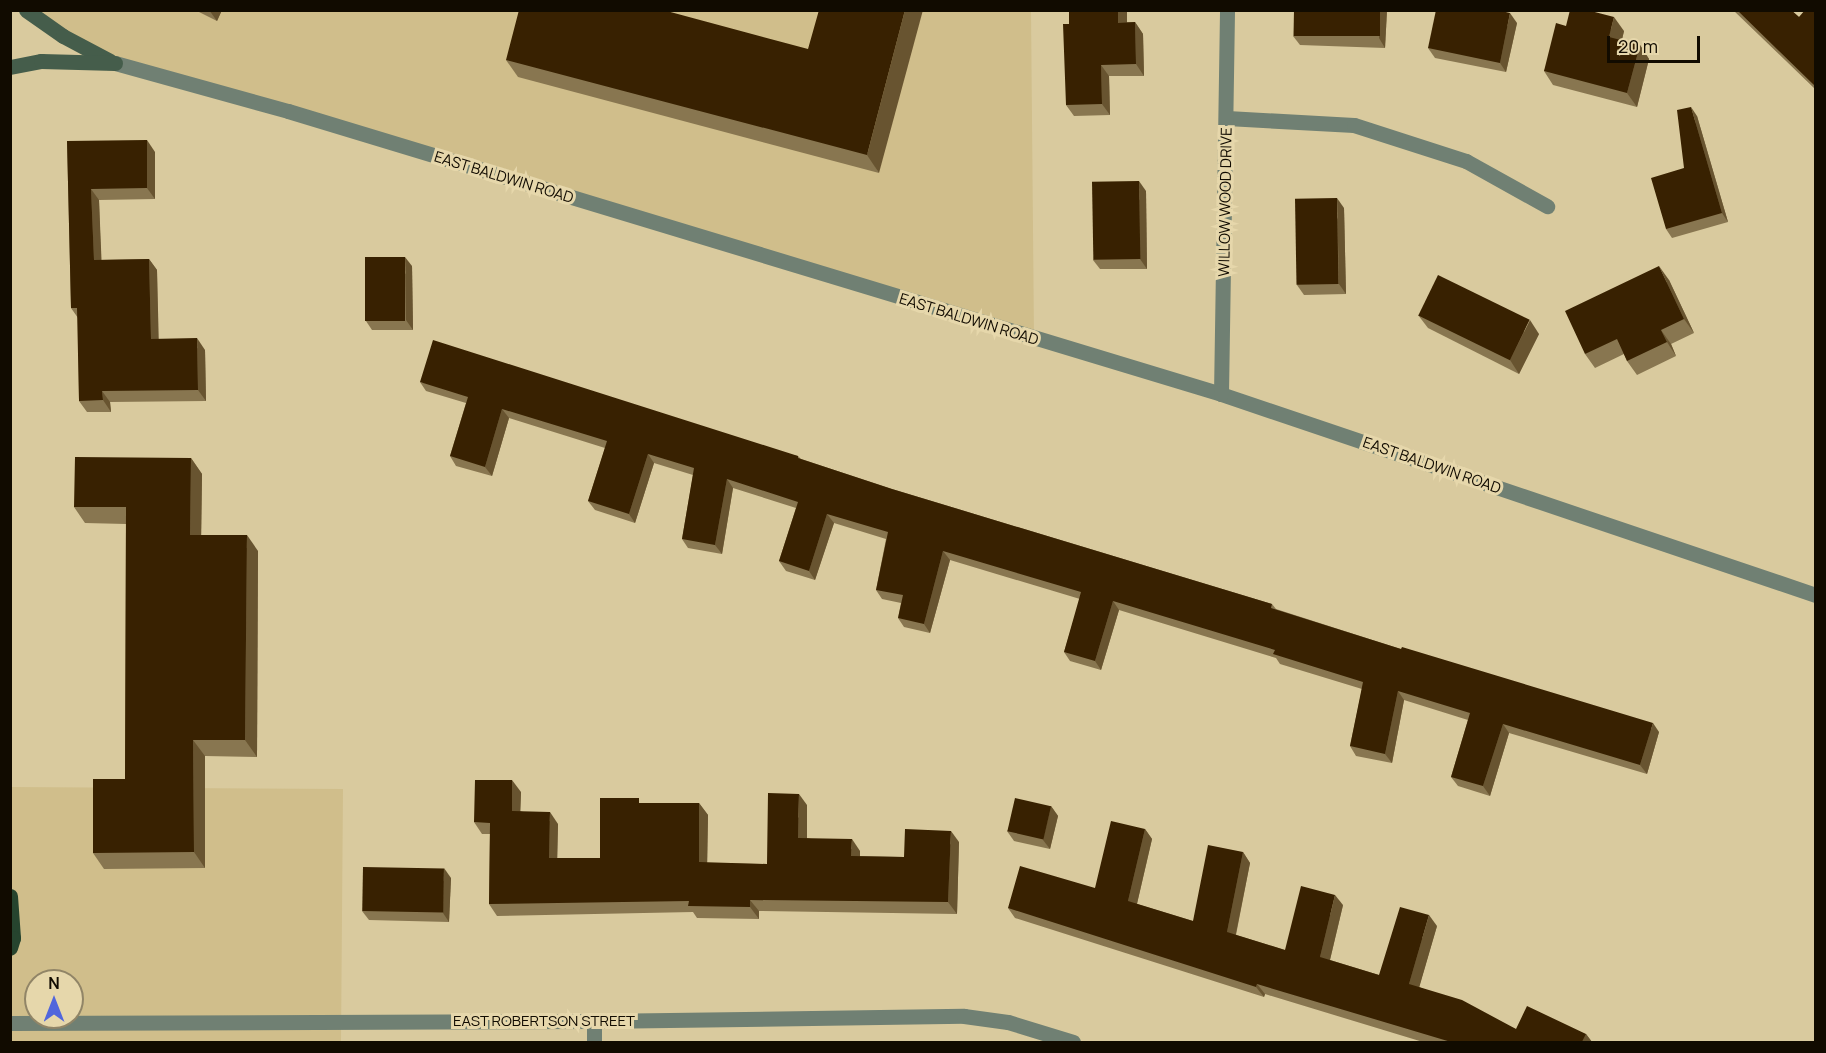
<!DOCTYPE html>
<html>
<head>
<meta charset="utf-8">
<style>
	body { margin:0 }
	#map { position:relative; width:1826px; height:1053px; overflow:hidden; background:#d9ca9e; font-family:Manrope,sans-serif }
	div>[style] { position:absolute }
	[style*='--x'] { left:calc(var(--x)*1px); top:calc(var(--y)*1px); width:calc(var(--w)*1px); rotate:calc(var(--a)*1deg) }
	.built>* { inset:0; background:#d0be8b }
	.minor>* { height:15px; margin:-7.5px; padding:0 7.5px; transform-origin:7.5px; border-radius:7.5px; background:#708073 }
	.secondary>* { height:15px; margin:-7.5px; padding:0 7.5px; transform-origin:7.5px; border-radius:7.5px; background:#455d4b }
	.primary>* { height:15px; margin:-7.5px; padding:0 7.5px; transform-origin:7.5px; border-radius:7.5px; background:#26442e }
	.wall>* { inset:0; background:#887650 }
	.shaded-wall>* { inset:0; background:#685430 }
	.building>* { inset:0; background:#382101; transform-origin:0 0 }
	span { translate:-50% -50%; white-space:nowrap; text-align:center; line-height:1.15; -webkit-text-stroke:6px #e6d7ab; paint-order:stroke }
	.street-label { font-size:15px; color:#110b00 }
	.frame { position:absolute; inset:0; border:12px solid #110b00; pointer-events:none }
	.north { position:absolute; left:24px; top:969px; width:60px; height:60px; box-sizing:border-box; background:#e6d7ab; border:2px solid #918567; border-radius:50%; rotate:0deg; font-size:16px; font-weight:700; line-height:24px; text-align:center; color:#110b00 }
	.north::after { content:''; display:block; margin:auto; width:21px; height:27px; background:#5166dc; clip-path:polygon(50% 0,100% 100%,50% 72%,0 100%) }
	.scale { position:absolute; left:1607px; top:36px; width:93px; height:27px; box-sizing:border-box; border:3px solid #110b00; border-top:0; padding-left:8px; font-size:18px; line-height:21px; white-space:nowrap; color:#110b00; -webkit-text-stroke:4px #e6d7ab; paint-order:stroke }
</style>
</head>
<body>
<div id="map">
	<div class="built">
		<i style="clip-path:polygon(26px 11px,1031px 11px,1034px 339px,115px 63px)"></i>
		<i style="clip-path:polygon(evenodd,11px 787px,343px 789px,341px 1042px,11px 1042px,11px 787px,36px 981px,72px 981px,72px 1017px,36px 1017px,36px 981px)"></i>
	</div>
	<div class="minor">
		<i style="--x:115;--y:63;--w:180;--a:15.5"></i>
		<i style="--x:288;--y:111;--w:975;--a:16.87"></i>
		<i style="--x:1221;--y:394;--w:628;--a:18.67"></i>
		<i style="--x:1227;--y:118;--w:127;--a:3.2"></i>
		<i style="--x:1354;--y:125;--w:118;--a:17.8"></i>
		<i style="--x:1466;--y:161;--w:93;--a:29.1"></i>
		<i style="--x:1221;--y:394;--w:384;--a:-89.1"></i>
		<i style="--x:10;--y:1023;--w:584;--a:-0.2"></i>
		<i style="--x:594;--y:1021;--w:370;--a:-0.8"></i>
		<i style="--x:964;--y:1016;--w:44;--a:7.8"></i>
		<i style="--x:1008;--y:1022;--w:68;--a:17.1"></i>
		<i style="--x:594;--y:1042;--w:21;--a:-90"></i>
	</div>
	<div class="secondary">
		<i style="--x:26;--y:10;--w:45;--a:35.1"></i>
		<i style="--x:63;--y:36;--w:53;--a:28"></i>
		<i style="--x:10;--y:67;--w:32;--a:-11"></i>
		<i style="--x:41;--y:61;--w:74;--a:1.5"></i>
	</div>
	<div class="primary">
		<i style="--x:10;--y:896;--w:42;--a:85.9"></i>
		<i style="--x:13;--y:938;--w:10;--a:107"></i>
	</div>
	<div class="wall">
		<i style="clip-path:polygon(195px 10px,222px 10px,217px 21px)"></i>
		<i style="clip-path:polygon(1294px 10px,1387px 10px,1385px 48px,1300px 45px,1293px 36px)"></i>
		<i style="clip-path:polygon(1733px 10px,1791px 10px,1799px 17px,1815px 10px,1815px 89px)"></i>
		<i style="clip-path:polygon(1127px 22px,1135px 22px,1143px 34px,1144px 76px,1109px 76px,1110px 115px,1074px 116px,1066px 105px)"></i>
		<i style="clip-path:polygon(1517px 23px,1506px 72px,1435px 58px,1428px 48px)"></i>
		<i style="clip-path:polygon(1566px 26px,1624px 31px,1622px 40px,1640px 45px,1649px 59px,1637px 107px,1553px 85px,1544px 71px)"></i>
		<i style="clip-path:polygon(808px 49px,879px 173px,518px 77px,506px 60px)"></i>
		<i style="clip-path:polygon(1697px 116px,1728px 222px,1672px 238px,1666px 229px,1684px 168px)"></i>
		<i style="clip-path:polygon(67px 141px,155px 152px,155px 199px,99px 200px,101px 260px,149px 259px,157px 270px,158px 339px,205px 350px,206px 401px,110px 402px,111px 412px,87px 412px,79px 401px,78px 318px,71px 308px)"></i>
		<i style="clip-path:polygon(1146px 191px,1147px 269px,1100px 269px,1093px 260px)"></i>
		<i style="clip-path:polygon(1344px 208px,1346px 294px,1304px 295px,1297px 285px)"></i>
		<i style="clip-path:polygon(412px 266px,413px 330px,372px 330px,366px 321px)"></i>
		<i style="clip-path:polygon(1669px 280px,1694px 333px,1671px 344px,1676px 356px,1637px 375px,1627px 361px,1624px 354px,1595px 368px,1585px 354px)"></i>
		<i style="clip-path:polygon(1418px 315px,1539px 334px,1519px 374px,1428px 328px)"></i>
		<i style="clip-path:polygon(420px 382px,798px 456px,801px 459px,892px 489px,1272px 604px,1276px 609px,1659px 732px,1647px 774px,1509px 733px,1490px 796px,1458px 786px,1451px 777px,1468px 720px,1404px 700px,1392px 763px,1356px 756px,1350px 746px,1362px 689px,1280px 664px,1276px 658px,1119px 610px,1101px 670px,1070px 661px,1064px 652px,1080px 599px,950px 560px,930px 633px,904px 627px,898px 618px,901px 603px,882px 599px,876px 590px,886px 539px,834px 523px,815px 580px,786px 571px,779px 561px,796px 508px,733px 488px,722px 554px,688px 548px,682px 539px,693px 475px,654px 463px,635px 523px,595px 510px,588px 501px,605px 448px,509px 418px,492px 476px,456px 466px,450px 456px,466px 403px,426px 391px)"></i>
		<i style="clip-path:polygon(191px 458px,202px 474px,201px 535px,258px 551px,257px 757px,205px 756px,205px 868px,104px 869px,93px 853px,125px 779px,126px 524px,85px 523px,74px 507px)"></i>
		<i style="clip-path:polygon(521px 792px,520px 811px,558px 824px,557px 858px,600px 858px,643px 803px,699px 803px,708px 815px,707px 863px,767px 864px,807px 805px,807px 838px,860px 851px,860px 856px,904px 857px,959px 842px,957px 914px,759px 911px,759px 919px,697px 918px,693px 912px,497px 916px,489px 904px,490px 834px,482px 834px,474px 822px)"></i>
		<i style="clip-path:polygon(1051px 806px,1058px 816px,1050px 849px,1014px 841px,1007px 831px)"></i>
		<i style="clip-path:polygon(1145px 829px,1152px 839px,1137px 904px,1193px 921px,1243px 852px,1250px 863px,1236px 935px,1285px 950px,1343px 905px,1330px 960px,1379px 975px,1437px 926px,1419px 987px,1516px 1029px,1586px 1034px,1592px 1042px,1423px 1042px,1265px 994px,1264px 997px,1015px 918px,1008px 908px,1095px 888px)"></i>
		<i style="clip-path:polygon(451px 878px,449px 922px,369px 920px,362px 911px)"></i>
	</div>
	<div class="shaded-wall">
		<i style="clip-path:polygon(209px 10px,222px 10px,217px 21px)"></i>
		<i style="clip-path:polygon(905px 10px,923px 10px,879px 173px,867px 155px)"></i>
		<i style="clip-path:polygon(1118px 10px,1127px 10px,1127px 34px,1118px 23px)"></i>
		<i style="clip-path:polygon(1380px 10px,1387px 10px,1385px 48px,1379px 38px)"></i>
		<i style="clip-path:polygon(1510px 13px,1517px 23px,1506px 72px,1500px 63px)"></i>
		<i style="clip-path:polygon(1614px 17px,1624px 31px,1619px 51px,1609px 37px)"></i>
		<i style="clip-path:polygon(1135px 22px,1143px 34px,1144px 76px,1136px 64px)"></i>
		<i style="clip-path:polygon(1640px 45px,1649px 59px,1637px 107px,1627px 93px)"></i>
		<i style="clip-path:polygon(1101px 65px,1109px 76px,1110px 115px,1102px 104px)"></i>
		<i style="clip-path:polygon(1691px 107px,1697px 116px,1728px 222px,1722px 213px)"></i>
		<i style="clip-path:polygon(147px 140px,155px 152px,155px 199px,147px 188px)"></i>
		<i style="clip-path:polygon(1139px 181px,1146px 191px,1147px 269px,1140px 259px)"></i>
		<i style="clip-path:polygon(91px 189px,99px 200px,102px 272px,94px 260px)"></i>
		<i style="clip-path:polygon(1337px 198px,1344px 208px,1346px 294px,1339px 284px)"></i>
		<i style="clip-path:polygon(405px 257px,412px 266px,413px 330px,406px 320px)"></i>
		<i style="clip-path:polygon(149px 259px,157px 270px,159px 350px,151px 339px)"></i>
		<i style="clip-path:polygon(1659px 266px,1669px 280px,1694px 333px,1684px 319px)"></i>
		<i style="clip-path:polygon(1530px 320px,1539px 334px,1519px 374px,1510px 360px)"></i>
		<i style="clip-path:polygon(1661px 330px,1671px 344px,1676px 356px,1667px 342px)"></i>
		<i style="clip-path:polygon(197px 338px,205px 350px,206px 401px,198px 390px)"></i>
		<i style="clip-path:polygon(102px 391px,110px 402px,111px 412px,103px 400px)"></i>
		<i style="clip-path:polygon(502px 409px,509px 418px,492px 476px,485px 467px)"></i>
		<i style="clip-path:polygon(648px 454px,654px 463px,635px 523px,629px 514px)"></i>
		<i style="clip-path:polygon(191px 458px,202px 474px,201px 551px,190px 535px)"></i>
		<i style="clip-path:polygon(727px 479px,733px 488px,722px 554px,715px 545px)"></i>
		<i style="clip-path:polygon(827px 514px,834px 523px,815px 580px,809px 571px)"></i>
		<i style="clip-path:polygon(247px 535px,258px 551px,257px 757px,245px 740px)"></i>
		<i style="clip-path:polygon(943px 551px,950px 560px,930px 633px,924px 624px)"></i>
		<i style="clip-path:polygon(1113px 601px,1119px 610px,1101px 670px,1095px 661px)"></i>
		<i style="clip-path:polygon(1398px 691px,1404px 700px,1392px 763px,1385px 754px)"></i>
		<i style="clip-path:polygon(1653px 723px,1659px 732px,1647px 774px,1640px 765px)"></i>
		<i style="clip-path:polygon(1503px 724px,1509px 733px,1490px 796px,1483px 786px)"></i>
		<i style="clip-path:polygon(193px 740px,205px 756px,205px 868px,194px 852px)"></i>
		<i style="clip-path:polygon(512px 780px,521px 792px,520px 823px,512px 811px)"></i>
		<i style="clip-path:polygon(799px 794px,807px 805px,807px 850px,798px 838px)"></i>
		<i style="clip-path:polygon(699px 803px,708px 815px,707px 874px,699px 862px)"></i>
		<i style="clip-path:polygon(1051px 806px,1058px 816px,1050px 849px,1043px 840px)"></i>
		<i style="clip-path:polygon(550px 812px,558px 824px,557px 870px,549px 858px)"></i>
		<i style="clip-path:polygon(1145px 829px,1152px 839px,1135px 912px,1128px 901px)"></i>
		<i style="clip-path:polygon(951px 831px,959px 842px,957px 914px,948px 902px)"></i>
		<i style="clip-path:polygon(852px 839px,860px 851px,860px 867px,851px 856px)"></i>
		<i style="clip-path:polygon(1243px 852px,1250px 863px,1234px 943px,1227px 932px)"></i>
		<i style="clip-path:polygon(444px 868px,451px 878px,449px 922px,443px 913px)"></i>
		<i style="clip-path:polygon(1335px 895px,1343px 905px,1328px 968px,1320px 957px)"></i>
		<i style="clip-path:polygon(750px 900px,759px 911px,759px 919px,750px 907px)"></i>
		<i style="clip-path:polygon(1429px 915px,1437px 926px,1417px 995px,1409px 984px)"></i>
		<i style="clip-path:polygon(1257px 984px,1265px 994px,1264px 997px,1256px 987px)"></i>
		<i style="clip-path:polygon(1586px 1034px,1592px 1042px,1582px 1042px)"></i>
	</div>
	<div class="building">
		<i style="clip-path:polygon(519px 10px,663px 10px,808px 49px,819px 10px,905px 10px,867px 155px,506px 60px)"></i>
		<i style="clip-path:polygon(1069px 10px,1118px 10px,1118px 23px,1135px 22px,1136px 64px,1101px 65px,1102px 104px,1066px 105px,1063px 24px,1069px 24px)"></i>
		<i style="left:1294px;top:10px;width:86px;height:26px"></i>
		<i style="clip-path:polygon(1436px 10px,1497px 10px,1510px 13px,1500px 63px,1428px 48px)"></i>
		<i style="clip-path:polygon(1570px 10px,1587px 10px,1614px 17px,1609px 37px,1640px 45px,1627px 93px,1544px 71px,1556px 23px,1566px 26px)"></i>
		<i style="clip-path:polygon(1737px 10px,1791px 10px,1799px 17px,1805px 10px,1815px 10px,1815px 86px)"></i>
		<i style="clip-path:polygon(1691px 107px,1722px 213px,1666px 229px,1651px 178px,1684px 168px,1677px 110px)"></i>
		<i style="clip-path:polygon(147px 140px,147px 188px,91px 189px,94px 260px,149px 259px,151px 339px,197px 338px,198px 390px,102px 391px,103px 400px,79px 401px,77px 308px,71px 308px,67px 141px)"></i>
		<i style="left:1139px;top:181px;width:78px;height:47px;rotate:89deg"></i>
		<i style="left:1337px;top:198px;width:86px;height:42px;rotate:89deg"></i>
		<i style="left:365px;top:257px;width:40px;height:64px"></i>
		<i style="clip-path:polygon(1659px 266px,1684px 319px,1661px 330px,1667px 342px,1627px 361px,1617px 339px,1585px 354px,1565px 311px)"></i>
		<i style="left:1438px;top:275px;width:102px;height:45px;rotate:26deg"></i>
		<i style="clip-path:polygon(433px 340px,798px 456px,798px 458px,892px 489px,1272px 604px,1271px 608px,1401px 649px,1402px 647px,1653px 723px,1640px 765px,1503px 724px,1483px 786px,1451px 777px,1470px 713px,1398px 691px,1385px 754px,1350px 746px,1363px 682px,1273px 654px,1275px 650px,1113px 601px,1095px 661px,1064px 652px,1081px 592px,943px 551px,924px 624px,898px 618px,903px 595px,876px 590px,888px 532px,827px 514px,809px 571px,779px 561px,798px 502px,727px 479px,715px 545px,682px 539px,694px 468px,648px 454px,629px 514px,588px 501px,607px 441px,502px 409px,485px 467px,450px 456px,468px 397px,420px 382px)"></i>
		<i style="clip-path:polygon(75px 457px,191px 458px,190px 535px,247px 535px,245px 740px,193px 740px,194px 852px,93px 853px,93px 779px,125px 779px,126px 507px,74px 507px)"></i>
		<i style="clip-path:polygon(475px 780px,512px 780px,512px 811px,550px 812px,549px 858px,600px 858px,600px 798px,639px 798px,639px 803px,699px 803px,699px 862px,767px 864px,768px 793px,799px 794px,798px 838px,852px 839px,851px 856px,904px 857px,905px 829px,951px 831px,948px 902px,750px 900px,750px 907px,688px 906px,689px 901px,489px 904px,490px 823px,474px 822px)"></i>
		<i style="left:1015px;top:798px;width:37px;height:34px;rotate:13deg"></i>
		<i style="clip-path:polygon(1111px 821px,1145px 829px,1128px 901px,1193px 921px,1208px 845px,1243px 852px,1227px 932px,1285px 950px,1301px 886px,1335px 895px,1320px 957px,1379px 975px,1400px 907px,1429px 915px,1409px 984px,1462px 1000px,1516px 1029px,1527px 1006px,1586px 1034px,1582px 1042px,1451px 1042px,1257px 984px,1256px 987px,1008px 908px,1020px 866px,1095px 888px)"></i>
		<i style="left:363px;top:867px;width:81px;height:44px;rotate:1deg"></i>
		<i style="left:112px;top:1041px;width:36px;height:1px"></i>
	</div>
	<div class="street-label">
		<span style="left:504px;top:177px;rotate:17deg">EAST BALDWIN ROAD</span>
		<span style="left:1225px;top:202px;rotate:-89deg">WILLOW WOOD DRIVE</span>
		<span style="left:969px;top:319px;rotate:17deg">EAST BALDWIN ROAD</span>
		<span style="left:1432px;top:465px;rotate:19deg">EAST BALDWIN ROAD</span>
		<span style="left:544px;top:1021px">EAST ROBERTSON STREET</span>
	</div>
	<div class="frame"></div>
	<div class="north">N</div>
	<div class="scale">20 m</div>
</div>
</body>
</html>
